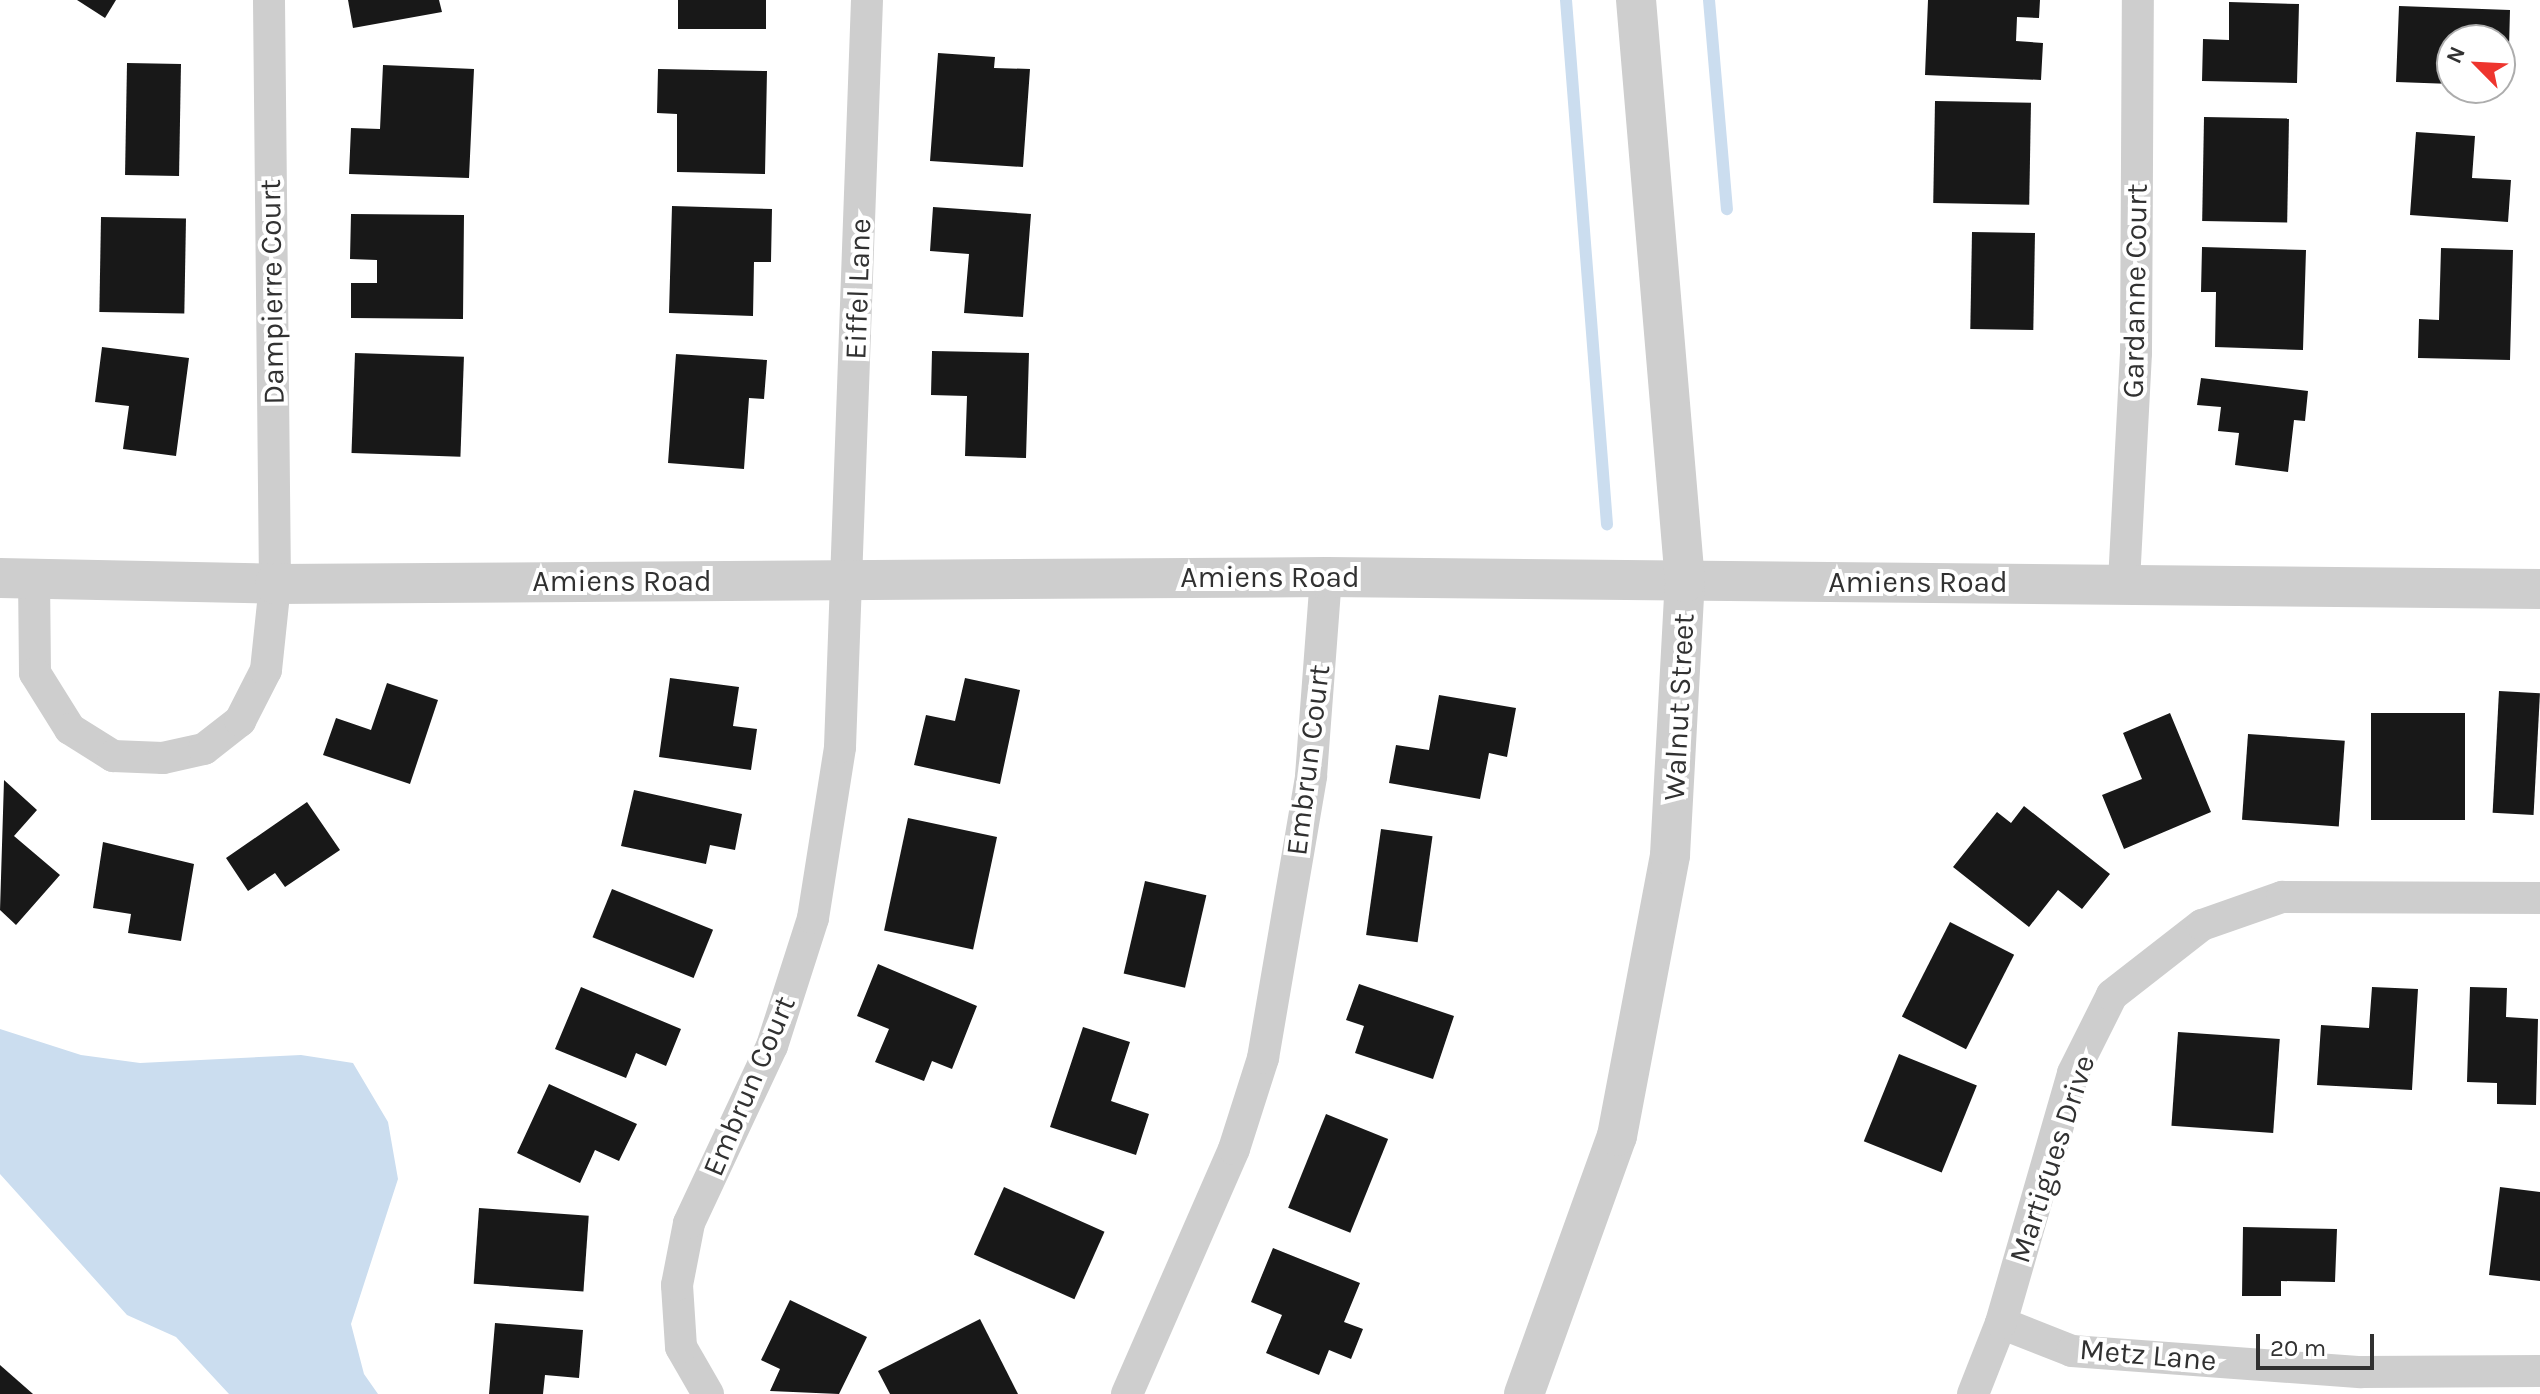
<!DOCTYPE html>
<html>
<head>
<meta charset="utf-8">
<style>
	body { margin:0 }
	#map { position:relative; width:2540px; height:1394px; overflow:hidden; background:#fff; font-family:Karla,sans-serif }
	div>[style] { position:absolute }
	[style*='--x'] { left:calc(var(--x)*1px); top:calc(var(--y)*1px); width:calc(var(--w)*1px); rotate:calc(var(--a)*1deg) }
	.water>* { inset:0; background:#cbddef }
	.stream>* { height:12px; margin:-6px; padding:0 6px; transform-origin:6px; border-radius:6px; background:#cbddef }
	.building>* { inset:0; background:#181818; transform-origin:0 0 }
	.minor>* { height:32px; margin:-16px; padding:0 16px; transform-origin:16px; border-radius:16px; background:#cecece }
	.tertiary>* { height:40px; margin:-20px; padding:0 20px; transform-origin:20px; border-radius:20px; background:#cecece }
	span { translate:-50% -50%; white-space:nowrap; text-align:center; line-height:1.15; -webkit-text-stroke:8px #fff; paint-order:stroke }
	.street-label { font-size:30px; color:#313131 }
	.north { position:absolute; left:2436px; top:24px; width:80px; height:80px; box-sizing:border-box; background:#fff; border:2px solid #adadad; border-radius:50%; rotate:294deg; font-size:22px; font-weight:700; line-height:32px; text-align:center; color:#313131 }
	.north::after { content:''; display:block; margin:auto; width:28px; height:36px; background:#ee352e; clip-path:polygon(50% 0,100% 100%,50% 72%,0 100%) }
	.scale { position:absolute; left:2256px; top:1334px; width:118px; height:36px; box-sizing:border-box; border:4px solid #313131; border-top:0; padding-left:10px; font-size:24px; line-height:28px; white-space:nowrap; color:#313131; -webkit-text-stroke:6px #fff; paint-order:stroke }
</style>
</head>
<body>
<div id="map">
	<div class="water">
		<i style="clip-path:polygon(0 1029px,81px 1055px,140px 1063px,301px 1055px,353px 1063px,388px 1122px,398px 1179px,351px 1324px,364px 1374px,378px 1394px,229px 1394px,176px 1337px,127px 1315px,0 1174px)"></i>
	</div>
	<div class="stream">
		<i style="--x:1566;--y:0;--w:526;--a:85.53"></i>
		<i style="--x:1709;--y:0;--w:210;--a:85.1"></i>
	</div>
	<div class="building">
		<i style="clip-path:polygon(77px 0,116px 0,105px 18px)"></i>
		<i style="clip-path:polygon(348px 0,439px 0,442px 12px,353px 28px)"></i>
		<i style="left:678px;top:0;width:88px;height:29px"></i>
		<i style="clip-path:polygon(1928px 0,2040px 0,2039px 18px,2017px 17px,2016px 41px,2043px 43px,2041px 80px,1925px 75px)"></i>
		<i style="clip-path:polygon(2229px 2px,2299px 4px,2297px 83px,2202px 81px,2203px 39px,2229px 40px)"></i>
		<i style="clip-path:polygon(2399px 6px,2510px 10px,2509px 49px,2500px 49px,2500px 40px,2452px 40px,2452px 84px,2396px 82px)"></i>
		<i style="clip-path:polygon(938px 53px,995px 57px,994px 68px,1030px 69px,1023px 167px,930px 161px)"></i>
		<i style="left:127px;top:63px;width:54px;height:112px;rotate:1deg"></i>
		<i style="clip-path:polygon(383px 65px,474px 69px,469px 178px,349px 174px,351px 128px,380px 129px)"></i>
		<i style="clip-path:polygon(658px 69px,767px 71px,765px 174px,677px 172px,677px 114px,657px 113px)"></i>
		<i style="left:1935px;top:101px;width:96px;height:102px;rotate:1deg"></i>
		<i style="left:2204px;top:117px;width:85px;height:104px;rotate:1deg"></i>
		<i style="clip-path:polygon(2416px 132px,2475px 136px,2472px 178px,2511px 180px,2508px 222px,2410px 215px)"></i>
		<i style="clip-path:polygon(672px 206px,772px 209px,771px 262px,754px 262px,753px 316px,669px 313px)"></i>
		<i style="clip-path:polygon(933px 207px,1031px 214px,1023px 317px,964px 313px,969px 254px,930px 251px)"></i>
		<i style="clip-path:polygon(351px 214px,464px 215px,463px 319px,351px 318px,351px 283px,377px 283px,377px 260px,350px 259px)"></i>
		<i style="left:101px;top:217px;width:85px;height:95px;rotate:1deg"></i>
		<i style="left:1972px;top:232px;width:63px;height:97px;rotate:1deg"></i>
		<i style="clip-path:polygon(2202px 247px,2306px 250px,2303px 350px,2215px 347px,2216px 292px,2201px 292px)"></i>
		<i style="clip-path:polygon(2441px 248px,2513px 250px,2510px 360px,2418px 358px,2419px 319px,2439px 320px)"></i>
		<i style="clip-path:polygon(102px 347px,189px 358px,176px 456px,123px 449px,129px 406px,95px 402px)"></i>
		<i style="clip-path:polygon(932px 351px,1029px 353px,1026px 458px,965px 456px,967px 396px,931px 395px)"></i>
		<i style="left:355px;top:353px;width:109px;height:100px;rotate:2deg"></i>
		<i style="clip-path:polygon(676px 354px,767px 360px,764px 399px,749px 398px,744px 469px,668px 463px)"></i>
		<i style="clip-path:polygon(2201px 378px,2308px 391px,2305px 421px,2294px 420px,2288px 472px,2235px 465px,2239px 433px,2218px 431px,2221px 407px,2197px 405px)"></i>
		<i style="clip-path:polygon(670px 678px,739px 687px,733px 726px,757px 729px,751px 770px,659px 757px)"></i>
		<i style="clip-path:polygon(965px 678px,1020px 690px,1000px 784px,914px 765px,926px 715px,955px 721px)"></i>
		<i style="clip-path:polygon(387px 683px,438px 700px,410px 784px,323px 755px,336px 718px,371px 730px)"></i>
		<i style="left:2499px;top:691px;width:41px;height:122px;rotate:3deg"></i>
		<i style="clip-path:polygon(1439px 695px,1516px 708px,1507px 757px,1489px 753px,1480px 799px,1389px 783px,1396px 745px,1429px 750px)"></i>
		<i style="clip-path:polygon(2170px 713px,2211px 812px,2124px 849px,2102px 795px,2142px 779px,2123px 733px)"></i>
		<i style="left:2371px;top:713px;width:94px;height:107px"></i>
		<i style="left:2248px;top:734px;width:97px;height:86px;rotate:4deg"></i>
		<i style="clip-path:polygon(4px 780px,37px 810px,14px 836px,60px 875px,16px 925px,0 910px)"></i>
		<i style="clip-path:polygon(634px 790px,742px 814px,735px 850px,710px 845px,706px 864px,621px 846px)"></i>
		<i style="clip-path:polygon(307px 802px,340px 850px,285px 887px,275px 873px,248px 891px,226px 858px)"></i>
		<i style="clip-path:polygon(2024px 806px,2110px 874px,2082px 909px,2058px 890px,2029px 927px,1953px 867px,1997px 812px,2011px 823px)"></i>
		<i style="left:908px;top:818px;width:91px;height:115px;rotate:12deg"></i>
		<i style="left:1381px;top:829px;width:52px;height:107px;rotate:8deg"></i>
		<i style="clip-path:polygon(103px 842px,194px 864px,181px 941px,128px 933px,131px 914px,93px 908px)"></i>
		<i style="left:1145px;top:881px;width:63px;height:95px;rotate:13deg"></i>
		<i style="left:612px;top:889px;width:109px;height:52px;rotate:22deg"></i>
		<i style="left:1950px;top:922px;width:72px;height:106px;rotate:27deg"></i>
		<i style="clip-path:polygon(878px 964px,977px 1006px,952px 1069px,932px 1061px,924px 1081px,875px 1062px,889px 1029px,857px 1016px)"></i>
		<i style="clip-path:polygon(1359px 984px,1454px 1016px,1433px 1079px,1355px 1053px,1364px 1026px,1346px 1020px)"></i>
		<i style="clip-path:polygon(581px 987px,681px 1029px,666px 1066px,636px 1053px,626px 1078px,555px 1049px)"></i>
		<i style="clip-path:polygon(2372px 987px,2418px 989px,2412px 1090px,2317px 1085px,2321px 1025px,2369px 1028px)"></i>
		<i style="clip-path:polygon(2470px 987px,2507px 988px,2506px 1017px,2538px 1019px,2536px 1105px,2497px 1104px,2497px 1083px,2467px 1082px)"></i>
		<i style="clip-path:polygon(1083px 1027px,1130px 1042px,1111px 1101px,1149px 1114px,1136px 1155px,1050px 1127px)"></i>
		<i style="left:2178px;top:1032px;width:102px;height:94px;rotate:4deg"></i>
		<i style="left:1899px;top:1054px;width:84px;height:94px;rotate:22deg"></i>
		<i style="clip-path:polygon(549px 1084px,637px 1124px,619px 1161px,595px 1150px,580px 1183px,517px 1153px)"></i>
		<i style="left:1326px;top:1114px;width:67px;height:101px;rotate:22deg"></i>
		<i style="left:1004px;top:1187px;width:110px;height:74px;rotate:24deg"></i>
		<i style="clip-path:polygon(2500px 1187px,2540px 1192px,2540px 1281px,2489px 1275px)"></i>
		<i style="left:479px;top:1208px;width:110px;height:76px;rotate:4deg"></i>
		<i style="clip-path:polygon(2243px 1227px,2337px 1229px,2335px 1282px,2281px 1281px,2281px 1296px,2242px 1296px)"></i>
		<i style="clip-path:polygon(1273px 1248px,1360px 1283px,1344px 1322px,1363px 1329px,1351px 1359px,1329px 1350px,1319px 1375px,1266px 1353px,1282px 1315px,1251px 1302px)"></i>
		<i style="clip-path:polygon(790px 1300px,867px 1337px,839px 1394px,770px 1391px,780px 1369px,761px 1360px)"></i>
		<i style="clip-path:polygon(980px 1319px,1018px 1394px,890px 1394px,878px 1371px)"></i>
		<i style="clip-path:polygon(495px 1323px,583px 1330px,579px 1378px,545px 1375px,543px 1394px,489px 1394px)"></i>
		<i style="clip-path:polygon(0 1365px,33px 1394px,0 1394px)"></i>
	</div>
	<div class="minor">
		<i style="--x:34;--y:577;--w:96;--a:89.4"></i>
		<i style="--x:35;--y:673;--w:66;--a:58"></i>
		<i style="--x:70;--y:729;--w:51;--a:32.1"></i>
		<i style="--x:113;--y:756;--w:50;--a:2.3"></i>
		<i style="--x:163;--y:758;--w:42;--a:-12.4"></i>
		<i style="--x:204;--y:749;--w:46;--a:-37.9"></i>
		<i style="--x:240;--y:721;--w:57;--a:-63"></i>
		<i style="--x:266;--y:670;--w:86;--a:-84"></i>
		<i style="--x:275;--y:584;--w:584;--a:-90.59"></i>
		<i style="--x:2124;--y:582;--w:229;--a:-87"></i>
		<i style="--x:2136;--y:353;--w:353;--a:-89.7"></i>
		<i style="--x:2001;--y:1323;--w:76;--a:21.5"></i>
		<i style="--x:2072;--y:1351;--w:290;--a:4.2"></i>
		<i style="--x:2361;--y:1372;--w:179;--a:-0.3"></i>
		<i style="--x:708;--y:1394;--w:54;--a:-119.9"></i>
		<i style="--x:681;--y:1347;--w:62;--a:-93.7"></i>
		<i style="--x:677;--y:1285;--w:63;--a:-79"></i>
		<i style="--x:689;--y:1223;--w:195;--a:-64.9"></i>
		<i style="--x:772;--y:1046;--w:134;--a:-72.2"></i>
		<i style="--x:813;--y:918;--w:173;--a:-81"></i>
		<i style="--x:840;--y:747;--w:747;--a:-87.93"></i>
		<i style="--x:1127;--y:1394;--w:267;--a:-66.4"></i>
		<i style="--x:1234;--y:1149;--w:96;--a:-72.3"></i>
		<i style="--x:1263;--y:1058;--w:286;--a:-80.3"></i>
		<i style="--x:1311;--y:776;--w:200;--a:-85.7"></i>
		<i style="--x:1973;--y:1394;--w:76;--a:-68.5"></i>
		<i style="--x:2001;--y:1323;--w:260;--a:-73.9"></i>
		<i style="--x:2073;--y:1073;--w:87;--a:-63.4"></i>
		<i style="--x:2112;--y:995;--w:114;--a:-37.9"></i>
		<i style="--x:2202;--y:925;--w:85;--a:-19.3"></i>
		<i style="--x:2282;--y:897;--w:258;--a:0.2"></i>
	</div>
	<div class="tertiary">
		<i style="--x:0;--y:578;--w:275;--a:1.2"></i>
		<i style="--x:275;--y:584;--w:1051;--a:-0.38"></i>
		<i style="--x:1326;--y:577;--w:1214;--a:0.57"></i>
		<i style="--x:1524;--y:1394;--w:274;--a:-70.2"></i>
		<i style="--x:1617;--y:1136;--w:286;--a:-79.3"></i>
		<i style="--x:1670;--y:855;--w:273;--a:-86.9"></i>
		<i style="--x:1685;--y:582;--w:584;--a:-94.81"></i>
	</div>
	<div class="street-label">
		<span style="left:858px;top:289px;rotate:-88deg">Eiffel Lane</span>
		<span style="left:2135px;top:291px;rotate:-89deg">Gardanne Court</span>
		<span style="left:272px;top:292px;rotate:-91deg">Dampierre Court</span>
		<span style="left:1270px;top:577px">Amiens Road</span>
		<span style="left:622px;top:581px">Amiens Road</span>
		<span style="left:1918px;top:582px">Amiens Road</span>
		<span style="left:1679px;top:707px;rotate:-87deg">Walnut Street</span>
		<span style="left:1308px;top:760px;rotate:-83deg">Embrun Court</span>
		<span style="left:749px;top:1086px;rotate:-67deg">Embrun Court</span>
		<span style="left:2052px;top:1159px;rotate:-72deg">Martigues Drive</span>
		<span style="left:2148px;top:1355px;rotate:5deg">Metz Lane</span>
	</div>
	<div class="north">N</div>
	<div class="scale">20 m</div>
</div>
</body>
</html>
